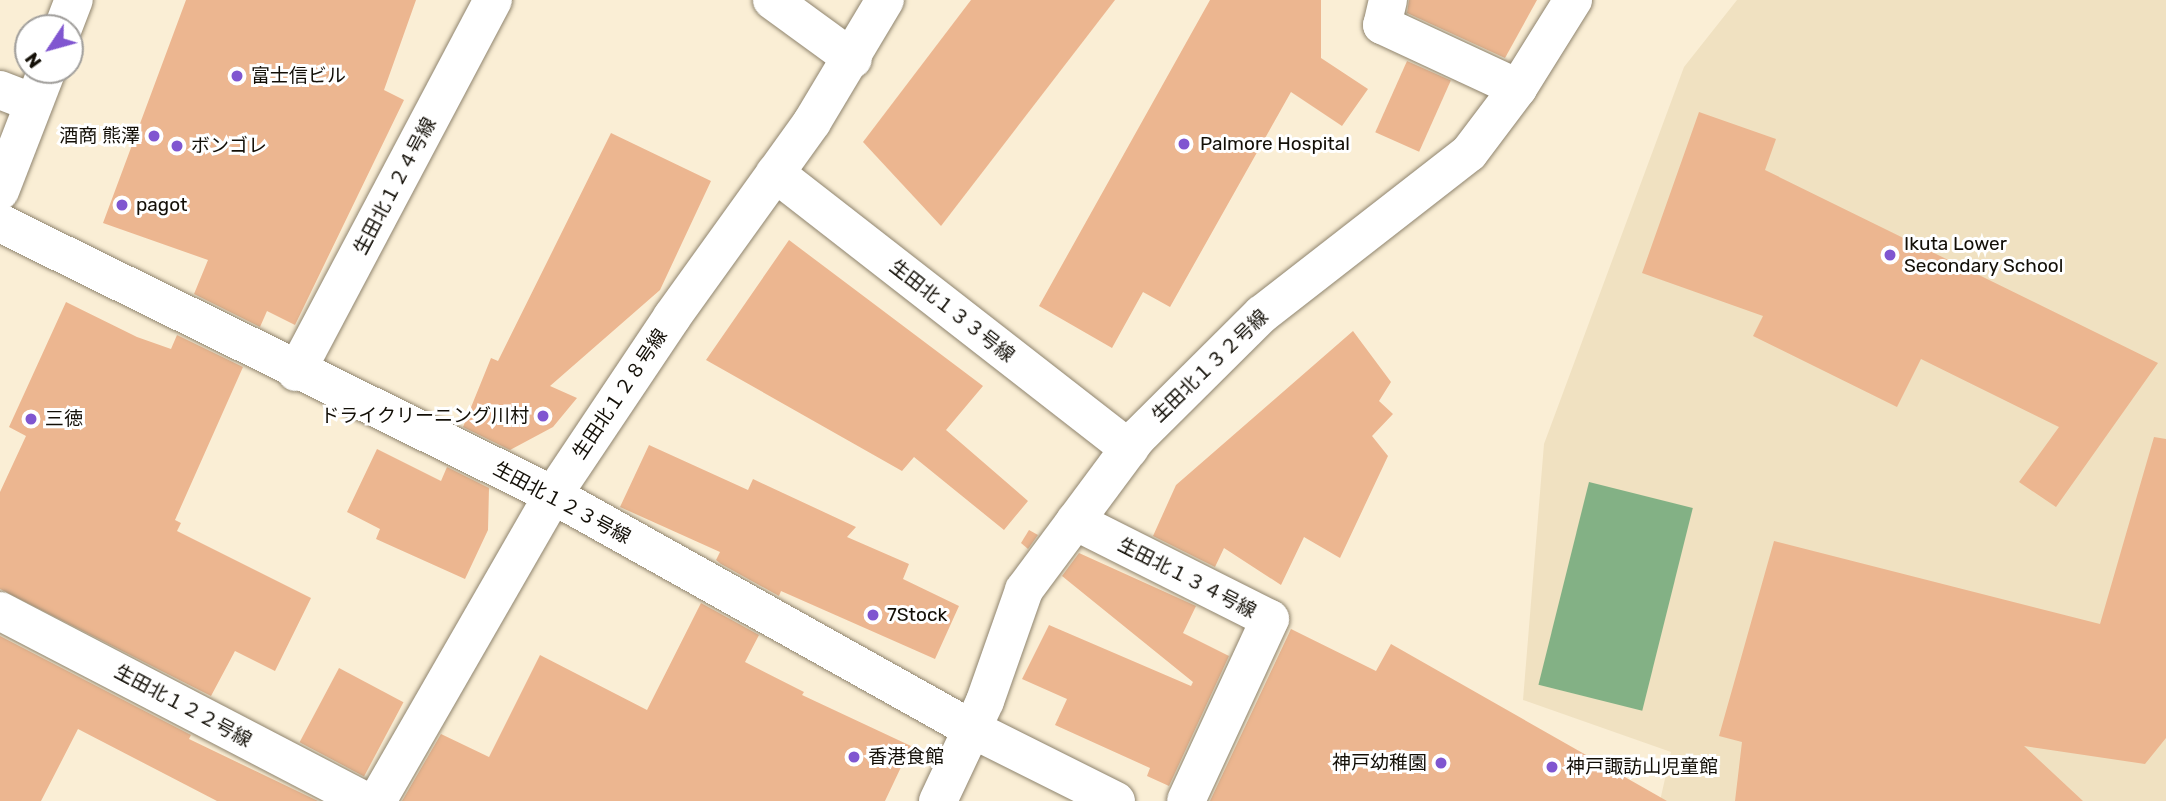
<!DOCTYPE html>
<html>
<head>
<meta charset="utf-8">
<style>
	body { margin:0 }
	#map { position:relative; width:2166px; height:801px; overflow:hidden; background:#faeed5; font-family:Rubik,"Noto Sans JP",sans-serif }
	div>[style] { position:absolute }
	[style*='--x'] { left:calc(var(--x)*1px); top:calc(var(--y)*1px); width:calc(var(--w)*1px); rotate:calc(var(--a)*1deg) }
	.built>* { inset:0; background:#f0e1c1 }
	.water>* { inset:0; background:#83b185; transform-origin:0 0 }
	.building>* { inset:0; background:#ecb690; transform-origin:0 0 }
	.roads { filter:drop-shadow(0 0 2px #8f846e) drop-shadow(0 0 2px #8f846e) }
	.street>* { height:38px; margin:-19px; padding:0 19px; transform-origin:19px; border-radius:19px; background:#fff }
	.secondary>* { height:38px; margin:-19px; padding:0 19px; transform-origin:19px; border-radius:19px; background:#fff }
	.dots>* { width:19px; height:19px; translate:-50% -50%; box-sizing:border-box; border:4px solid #fff; border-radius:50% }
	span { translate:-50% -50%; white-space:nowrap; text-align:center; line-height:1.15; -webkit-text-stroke:6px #fff; paint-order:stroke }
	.poi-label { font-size:19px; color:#130f07 }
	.left { translate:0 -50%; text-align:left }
	.right { translate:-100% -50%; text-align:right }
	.street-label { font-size:19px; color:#130f07 }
	.north { position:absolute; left:14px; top:14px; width:70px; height:70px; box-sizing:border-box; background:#fff; border:2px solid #a19f9c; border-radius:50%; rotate:234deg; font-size:19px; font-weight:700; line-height:28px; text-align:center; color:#130f07 }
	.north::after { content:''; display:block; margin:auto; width:24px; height:32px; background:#8056d0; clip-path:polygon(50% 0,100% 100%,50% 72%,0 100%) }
</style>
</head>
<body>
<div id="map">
	<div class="built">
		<i style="clip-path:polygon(1737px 0,2166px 0,2166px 801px,1660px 801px,1671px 752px,1523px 700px,1544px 444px,1684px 67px)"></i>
	</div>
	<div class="water">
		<i style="left:1589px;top:482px;width:107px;height:209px;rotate:14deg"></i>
	</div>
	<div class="building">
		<i style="clip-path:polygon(186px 0,416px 0,384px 90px,404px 100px,295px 325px,267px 311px,260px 327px,194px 294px,208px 260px,103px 223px)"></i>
		<i style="clip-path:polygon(971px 0,1115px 0,941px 226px,863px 142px)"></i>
		<i style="clip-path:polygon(1210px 0,1321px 0,1321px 58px,1368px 89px,1342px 126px,1291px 92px,1170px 307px,1143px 292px,1112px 348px,1039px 306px)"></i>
		<i style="clip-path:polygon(1409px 0,1537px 0,1505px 58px,1407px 13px)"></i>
		<i style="left:1407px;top:61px;width:48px;height:78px;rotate:24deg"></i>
		<i style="clip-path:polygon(1699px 112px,1776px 139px,1765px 170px,2158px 363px,2056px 507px,2019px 482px,2059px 427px,1921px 359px,1897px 407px,1753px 336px,1763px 316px,1642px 273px)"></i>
		<i style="clip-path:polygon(611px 133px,711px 181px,660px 290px,550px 386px,577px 398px,553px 427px,510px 450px,463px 427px,491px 358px,498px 361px)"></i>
		<i style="clip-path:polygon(789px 240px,983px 386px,946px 430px,1028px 501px,1004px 530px,914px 457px,902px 471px,706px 360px)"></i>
		<i style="clip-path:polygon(66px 302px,137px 337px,171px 349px,177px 335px,243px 367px,175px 520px,181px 523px,177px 531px,311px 598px,275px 671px,235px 651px,211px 696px,0 589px,0 492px,26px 436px,9px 427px)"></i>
		<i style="clip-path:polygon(1353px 331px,1391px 382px,1379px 401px,1393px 414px,1372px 436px,1388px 456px,1340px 558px,1304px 537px,1281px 585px,1224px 548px,1215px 567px,1153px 536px,1176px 485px)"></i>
		<i style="clip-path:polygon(2154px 437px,2166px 439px,2166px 738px,2145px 764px,2024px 746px,2083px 801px,1735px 801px,1742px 742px,1719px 736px,1774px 541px,2100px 624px)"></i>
		<i style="clip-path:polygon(649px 445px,748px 490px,753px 479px,856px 527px,847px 537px,909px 564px,903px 579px,959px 606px,935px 659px,781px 591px,779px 596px,721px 564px,716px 560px,720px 552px,620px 507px)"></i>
		<i style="clip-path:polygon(377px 449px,441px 481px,447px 467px,489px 488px,488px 530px,465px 579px,376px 539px,380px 529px,347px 512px)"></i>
		<i style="clip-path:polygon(1029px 530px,1038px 535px,1028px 549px,1021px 543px)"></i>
		<i style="clip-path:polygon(1079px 553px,1196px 606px,1183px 633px,1229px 656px,1169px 786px,1147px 776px,1150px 768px,1055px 725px,1067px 699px,1022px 679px,1049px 625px,1191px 686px,1193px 682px,1062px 576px)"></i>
		<i style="clip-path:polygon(701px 603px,759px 635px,745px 662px,804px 692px,802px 695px,911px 746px,885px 801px,402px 801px,441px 734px,489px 757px,540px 655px,647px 710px)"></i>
		<i style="clip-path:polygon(1291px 629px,1376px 671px,1391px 644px,1667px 801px,1210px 801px)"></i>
		<i style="clip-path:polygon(0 636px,191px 735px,189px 739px,318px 801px,217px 801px,78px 729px,41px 801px,0 801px)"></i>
		<i style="left:339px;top:668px;width:73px;height:84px;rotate:28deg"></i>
	</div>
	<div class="roads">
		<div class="street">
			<i style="--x:772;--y:0;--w:100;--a:36.1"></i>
			<i style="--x:1388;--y:0;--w:26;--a:103"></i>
			<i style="--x:1382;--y:25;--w:150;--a:24.9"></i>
			<i style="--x:0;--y:90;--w:36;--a:21"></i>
			<i style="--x:775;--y:173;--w:449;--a:37.9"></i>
			<i style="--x:0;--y:223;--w:616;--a:26.19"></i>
			<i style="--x:553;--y:495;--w:480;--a:29.2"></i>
			<i style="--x:972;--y:729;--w:161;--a:26.6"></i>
			<i style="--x:296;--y:372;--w:421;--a:-62.1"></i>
			<i style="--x:1075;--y:521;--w:218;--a:26.7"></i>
			<i style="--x:1270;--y:619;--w:200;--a:114.8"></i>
			<i style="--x:0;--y:611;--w:411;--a:27.5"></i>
			<i style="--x:377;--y:801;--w:353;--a:-60.1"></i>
			<i style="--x:553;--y:495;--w:214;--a:-56.2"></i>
			<i style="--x:672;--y:317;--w:240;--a:-54.3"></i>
			<i style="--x:812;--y:122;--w:142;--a:-59.1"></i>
			<i style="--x:938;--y:801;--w:110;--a:-64.8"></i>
			<i style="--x:985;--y:701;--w:118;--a:-70.6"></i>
			<i style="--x:1024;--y:590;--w:189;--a:-53.4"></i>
			<i style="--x:1137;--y:438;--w:176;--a:-44.8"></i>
			<i style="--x:1262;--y:314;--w:262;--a:-37.9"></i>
			<i style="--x:1469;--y:153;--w:81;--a:-53"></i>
			<i style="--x:1518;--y:88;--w:104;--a:-58"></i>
		</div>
		<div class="secondary">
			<i style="--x:63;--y:28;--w:30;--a:-69"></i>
			<i style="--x:0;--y:191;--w:130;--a:-68.8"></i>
		</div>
	</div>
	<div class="dots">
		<i style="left:237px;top:76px;background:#8056d0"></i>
		<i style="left:154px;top:136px;background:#8056d0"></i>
		<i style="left:1184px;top:144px;background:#8056d0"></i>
		<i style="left:177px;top:146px;background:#8056d0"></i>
		<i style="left:122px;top:205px;background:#8056d0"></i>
		<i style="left:1890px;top:255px;background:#8056d0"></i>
		<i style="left:543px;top:416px;background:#8056d0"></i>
		<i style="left:31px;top:419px;background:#8056d0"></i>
		<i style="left:873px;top:615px;background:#8056d0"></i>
		<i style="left:854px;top:757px;background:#8056d0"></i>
		<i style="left:1441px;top:763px;background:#8056d0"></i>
		<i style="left:1552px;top:767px;background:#8056d0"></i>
	</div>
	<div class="poi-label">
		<span class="left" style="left:251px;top:76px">富士信ビル</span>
		<span class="right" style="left:140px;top:136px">酒商 熊澤</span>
		<span class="left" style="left:1200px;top:144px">Palmore Hospital</span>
		<span class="left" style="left:191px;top:146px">ボンゴレ</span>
		<span class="left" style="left:136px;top:205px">pagot</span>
		<span class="left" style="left:1904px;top:255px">Ikuta Lower<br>Secondary School</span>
		<span class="right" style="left:529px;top:416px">ドライクリーニング川村</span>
		<span class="left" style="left:45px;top:419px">三徳</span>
		<span class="left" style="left:887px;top:615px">7Stock</span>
		<span class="left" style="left:868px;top:757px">香港食館</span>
		<span class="right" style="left:1427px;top:763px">神戸幼稚園</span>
		<span class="left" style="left:1566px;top:767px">神戸諏訪山児童館</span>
	</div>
	<div class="street-label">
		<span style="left:395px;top:186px;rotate:-62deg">生田北１２４号線</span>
		<span style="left:952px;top:311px;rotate:38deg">生田北１３３号線</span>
		<span style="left:1210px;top:366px;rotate:-44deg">生田北１３２号線</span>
		<span style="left:620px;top:394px;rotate:-56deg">生田北１２８号線</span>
		<span style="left:562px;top:503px;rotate:28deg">生田北１２３号線</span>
		<span style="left:1187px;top:578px;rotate:27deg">生田北１３４号線</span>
		<span style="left:183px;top:706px;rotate:28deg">生田北１２２号線</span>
	</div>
	<div class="north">N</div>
</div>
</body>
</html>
